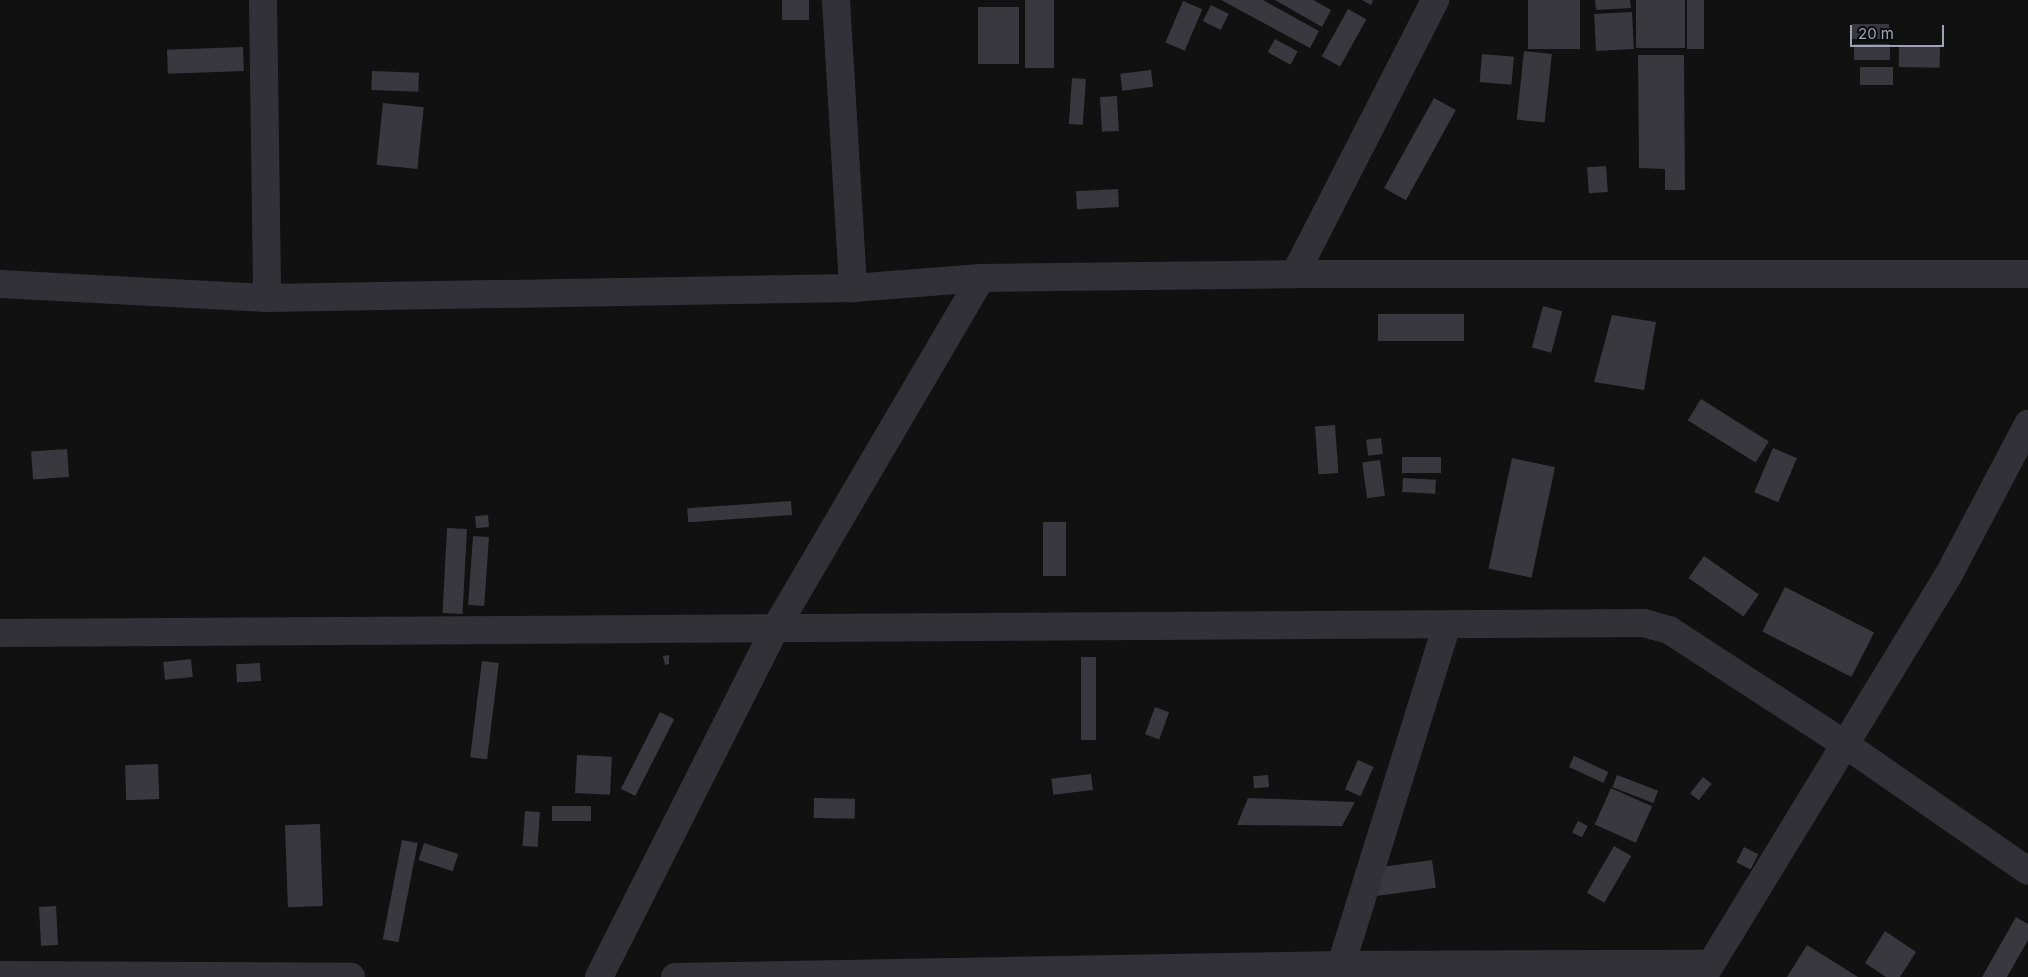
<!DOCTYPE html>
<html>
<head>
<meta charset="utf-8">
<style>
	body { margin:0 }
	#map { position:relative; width:2028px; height:977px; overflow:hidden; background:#111112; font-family:Inter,sans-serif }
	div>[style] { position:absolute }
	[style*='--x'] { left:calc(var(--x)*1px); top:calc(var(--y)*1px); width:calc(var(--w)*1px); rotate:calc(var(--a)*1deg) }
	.building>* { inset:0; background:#38383e; transform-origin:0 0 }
	.minor>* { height:28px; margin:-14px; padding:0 14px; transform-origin:14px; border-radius:14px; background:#323138 }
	span { translate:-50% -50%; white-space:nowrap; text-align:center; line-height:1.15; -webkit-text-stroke:5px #0c0c0d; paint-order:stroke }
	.scale { position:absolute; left:1850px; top:25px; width:94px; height:22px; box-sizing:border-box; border:2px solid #a0a2b5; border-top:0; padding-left:6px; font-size:15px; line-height:18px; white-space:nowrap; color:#a0a2b5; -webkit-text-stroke:4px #0c0c0d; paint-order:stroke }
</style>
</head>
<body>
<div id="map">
	<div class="building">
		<i style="left:782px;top:0;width:27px;height:20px"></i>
		<i style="left:1025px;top:0;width:29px;height:68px"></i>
		<i style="clip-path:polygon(1221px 0,1263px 0,1319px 31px,1310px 48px)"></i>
		<i style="clip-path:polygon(1275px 0,1313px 0,1331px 10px,1322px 27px)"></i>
		<i style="clip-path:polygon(1362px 0,1373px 0,1371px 5px)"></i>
		<i style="left:1528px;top:0;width:52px;height:49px"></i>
		<i style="clip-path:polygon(1595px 0,1630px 0,1631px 8px,1596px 10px)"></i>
		<i style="left:1636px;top:0;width:49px;height:48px"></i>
		<i style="left:1687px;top:0;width:17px;height:49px"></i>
		<i style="left:1183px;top:1px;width:21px;height:45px;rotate:23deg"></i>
		<i style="left:1211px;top:5px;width:20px;height:18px;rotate:27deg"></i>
		<i style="left:978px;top:7px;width:41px;height:57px"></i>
		<i style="left:1348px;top:9px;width:21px;height:54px;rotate:29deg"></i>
		<i style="left:1632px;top:12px;width:37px;height:38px;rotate:87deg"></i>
		<i style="left:1889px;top:24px;width:15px;height:37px;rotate:90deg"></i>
		<i style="left:1275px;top:39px;width:26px;height:15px;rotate:29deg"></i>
		<i style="left:1854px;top:44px;width:36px;height:16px"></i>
		<i style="left:1899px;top:45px;width:41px;height:22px;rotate:1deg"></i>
		<i style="left:243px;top:47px;width:24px;height:76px;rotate:88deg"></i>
		<i style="left:1524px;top:51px;width:28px;height:69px;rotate:6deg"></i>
		<i style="left:1482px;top:54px;width:32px;height:28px;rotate:5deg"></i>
		<i style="clip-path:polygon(1638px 55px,1684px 55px,1685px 190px,1665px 190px,1665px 169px,1639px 168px)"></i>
		<i style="left:1860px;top:67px;width:33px;height:18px"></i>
		<i style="left:1151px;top:70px;width:17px;height:31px;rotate:83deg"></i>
		<i style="left:372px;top:71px;width:47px;height:19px;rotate:2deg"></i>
		<i style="left:1072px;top:78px;width:14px;height:46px;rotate:4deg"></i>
		<i style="left:1117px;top:96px;width:35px;height:17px;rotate:87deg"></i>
		<i style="left:1434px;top:98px;width:25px;height:103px;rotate:29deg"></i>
		<i style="left:383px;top:103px;width:41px;height:62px;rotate:6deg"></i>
		<i style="left:1606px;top:166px;width:26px;height:19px;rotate:86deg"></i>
		<i style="left:1118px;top:189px;width:18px;height:42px;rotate:87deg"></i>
		<i style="left:1543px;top:306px;width:20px;height:43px;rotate:15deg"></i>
		<i style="left:1464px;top:314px;width:27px;height:86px;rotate:90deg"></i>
		<i style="clip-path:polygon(1612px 315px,1656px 322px,1644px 390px,1594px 382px)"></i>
		<i style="left:1701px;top:399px;width:80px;height:25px;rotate:32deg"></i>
		<i style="left:1335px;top:425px;width:48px;height:20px;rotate:86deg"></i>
		<i style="left:1381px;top:438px;width:16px;height:15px;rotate:83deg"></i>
		<i style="left:1773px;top:448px;width:26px;height:48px;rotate:23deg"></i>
		<i style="left:67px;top:449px;width:28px;height:36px;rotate:86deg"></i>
		<i style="left:1402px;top:457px;width:39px;height:16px"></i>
		<i style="left:1512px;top:458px;width:44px;height:113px;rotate:12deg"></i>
		<i style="left:1380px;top:460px;width:36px;height:18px;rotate:82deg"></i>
		<i style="left:1403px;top:478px;width:33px;height:14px;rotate:3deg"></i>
		<i style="left:791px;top:501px;width:14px;height:104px;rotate:86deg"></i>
		<i style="left:488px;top:515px;width:12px;height:13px;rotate:85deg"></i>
		<i style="left:1043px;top:522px;width:23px;height:54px"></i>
		<i style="left:447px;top:528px;width:20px;height:85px;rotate:3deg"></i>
		<i style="left:473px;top:536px;width:16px;height:69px;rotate:4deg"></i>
		<i style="left:1704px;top:556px;width:67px;height:27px;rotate:35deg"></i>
		<i style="left:1785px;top:587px;width:100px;height:50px;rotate:27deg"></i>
		<i style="clip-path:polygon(669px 655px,669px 664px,665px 665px,663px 656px)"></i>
		<i style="left:1081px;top:657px;width:15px;height:83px"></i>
		<i style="left:191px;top:659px;width:18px;height:28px;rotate:84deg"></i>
		<i style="left:482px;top:661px;width:17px;height:97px;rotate:7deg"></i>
		<i style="left:260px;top:663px;width:18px;height:24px;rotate:87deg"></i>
		<i style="left:1155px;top:707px;width:15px;height:29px;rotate:20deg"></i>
		<i style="left:660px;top:712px;width:16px;height:86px;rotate:27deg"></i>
		<i style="left:577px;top:755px;width:35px;height:38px;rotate:3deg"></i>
		<i style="left:1574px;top:756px;width:38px;height:12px;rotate:25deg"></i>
		<i style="left:1358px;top:760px;width:17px;height:32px;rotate:24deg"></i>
		<i style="left:158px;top:764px;width:35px;height:33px;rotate:88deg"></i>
		<i style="left:1091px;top:774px;width:16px;height:40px;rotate:83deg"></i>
		<i style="left:1268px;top:775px;width:12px;height:15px;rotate:85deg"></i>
		<i style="left:1617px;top:775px;width:44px;height:13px;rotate:21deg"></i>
		<i style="left:1703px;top:777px;width:11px;height:21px;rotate:38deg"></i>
		<i style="left:1611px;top:788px;width:45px;height:40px;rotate:24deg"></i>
		<i style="left:814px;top:798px;width:41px;height:20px;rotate:1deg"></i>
		<i style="clip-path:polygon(1248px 798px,1355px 802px,1342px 826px,1237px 825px)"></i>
		<i style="left:591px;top:806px;width:15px;height:39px;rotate:90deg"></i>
		<i style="left:525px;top:811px;width:15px;height:35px;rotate:4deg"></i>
		<i style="left:1578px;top:821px;width:11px;height:13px;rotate:27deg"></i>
		<i style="left:320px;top:824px;width:82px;height:35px;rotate:88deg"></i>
		<i style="left:402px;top:840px;width:16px;height:101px;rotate:11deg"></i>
		<i style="left:424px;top:843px;width:36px;height:18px;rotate:18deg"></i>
		<i style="left:1614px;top:846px;width:20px;height:54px;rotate:30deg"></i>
		<i style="left:1744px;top:847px;width:16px;height:17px;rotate:27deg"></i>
		<i style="left:1432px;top:860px;width:28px;height:60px;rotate:82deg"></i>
		<i style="left:56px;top:906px;width:39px;height:17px;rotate:87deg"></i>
		<i style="clip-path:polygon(2016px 917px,2028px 924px,2028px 940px,2007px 977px,1982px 977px)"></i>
		<i style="clip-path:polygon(1885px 931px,1916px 952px,1900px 977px,1886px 977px,1865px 963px)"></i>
		<i style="clip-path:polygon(1807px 945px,1858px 977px,1787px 977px)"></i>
	</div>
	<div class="minor">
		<i style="--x:263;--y:0;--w:298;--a:89.2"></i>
		<i style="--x:836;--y:0;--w:289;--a:86.6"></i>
		<i style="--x:1295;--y:274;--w:308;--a:-62.9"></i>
		<i style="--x:0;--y:284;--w:267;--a:3"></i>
		<i style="--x:267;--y:298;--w:586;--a:-0.98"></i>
		<i style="--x:853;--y:288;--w:128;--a:-4.5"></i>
		<i style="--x:981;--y:278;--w:314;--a:-0.7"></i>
		<i style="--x:1295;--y:274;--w:733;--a:0"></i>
		<i style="--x:0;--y:633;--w:1644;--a:-0.35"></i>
		<i style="--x:1644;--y:623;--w:26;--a:16"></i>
		<i style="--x:1669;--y:630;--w:211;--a:33"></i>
		<i style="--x:1846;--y:745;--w:221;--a:34.7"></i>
		<i style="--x:1341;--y:965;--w:356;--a:-72.7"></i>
		<i style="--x:0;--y:975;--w:351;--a:0.3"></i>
		<i style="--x:599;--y:977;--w:388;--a:-63.2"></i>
		<i style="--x:774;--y:631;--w:409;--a:-59.6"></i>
		<i style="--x:675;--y:977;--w:666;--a:-1.03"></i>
		<i style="--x:1341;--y:965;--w:368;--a:-0.2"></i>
		<i style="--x:1703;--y:977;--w:470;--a:-58.6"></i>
		<i style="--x:1948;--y:576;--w:172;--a:-62.2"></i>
	</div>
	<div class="scale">20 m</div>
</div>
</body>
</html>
